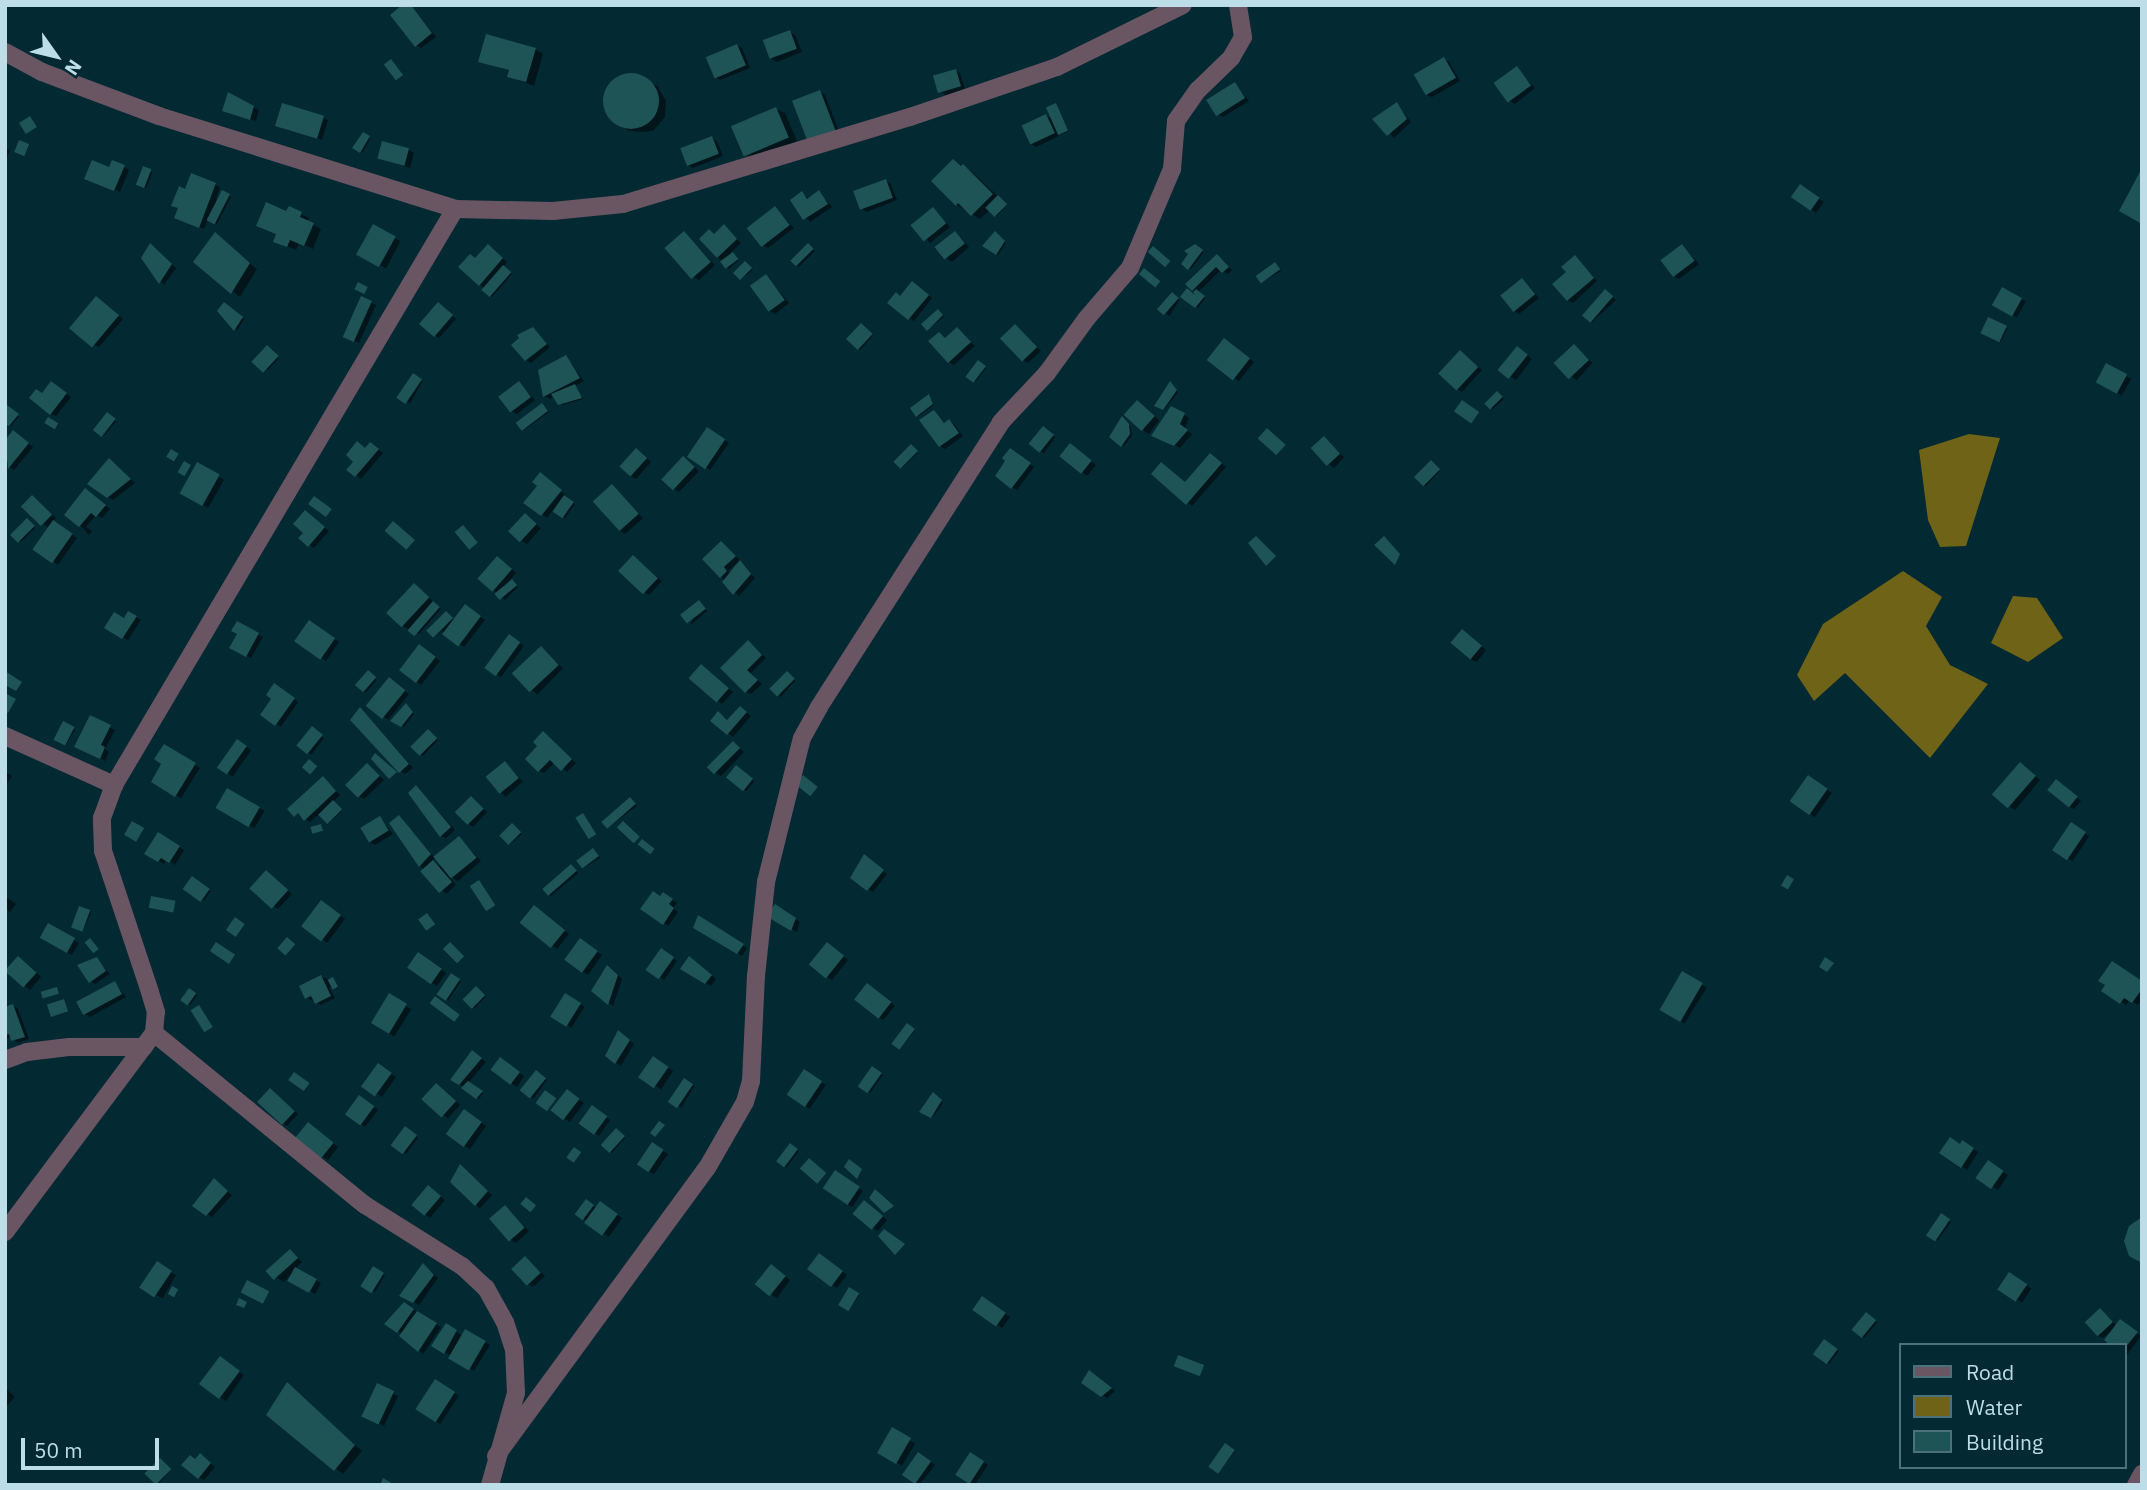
<!DOCTYPE html>
<html>
<head>
<meta charset="utf-8">
<style>
	body { margin:0 }
	#map { position:relative; width:2147px; height:1490px; overflow:hidden; background:#032933; font-family:"IBM Plex Sans",sans-serif }
	div>[style] { position:absolute }
	[style*='--x'] { left:calc(var(--x)*1px); top:calc(var(--y)*1px); width:calc(var(--w)*1px); rotate:calc(var(--a)*1deg) }
	.water>* { inset:0; background:#6f6317 }
	.shadow>* { inset:0; background:#0007; transform-origin:0 0 }
	.building>* { inset:0; background:#1e5456; transform-origin:0 0 }
	.round { border-radius:50% }
	.street>* { height:18px; margin:-9px; padding:0 9px; transform-origin:9px; border-radius:9px; background:#6a5563 }
	span { translate:-50% -50%; white-space:nowrap; text-align:center; line-height:1.15; -webkit-text-stroke:7px #032933; paint-order:stroke }
	.frame { position:absolute; inset:0; border:7px solid #bddee8; pointer-events:none }
	.legend { position:absolute; left:1899px; top:1343px; width:228px; height:126px; box-sizing:border-box; background:#032933; border:2px solid #4d717b; margin:0; padding:9px 12px; list-style:none; font-size:21px; color:#bddee8 }
	.legend li { display:flex; align-items:center; gap:14px; height:35px }
	.legend b { width:35px; border:2px solid #4d717b }
	.north { position:absolute; left:21px; top:21px; width:70px; height:70px; -webkit-text-stroke:5px #032933; paint-order:stroke; rotate:124deg; font-size:19px; font-weight:700; line-height:28px; text-align:center; color:#bddee8 }
	.north::after { content:''; display:block; margin:auto; width:24px; height:32px; background:#bddee8; clip-path:polygon(50% 0,100% 100%,50% 72%,0 100%) }
	.scale { position:absolute; left:21px; top:1438px; width:138px; height:32px; box-sizing:border-box; border:4px solid #bddee8; border-top:0; padding-left:9px; font-size:21px; line-height:24px; white-space:nowrap; color:#bddee8; -webkit-text-stroke:5px #032933; paint-order:stroke }
</style>
</head>
<body>
<div id="map">
	<div class="water">
		<i style="clip-path:polygon(1969px 434px,2000px 438px,1966px 546px,1940px 547px,1928px 520px,1919px 450px)"></i>
		<i style="clip-path:polygon(1903px 571px,1942px 597px,1926px 626px,1950px 665px,1988px 684px,1930px 758px,1845px 673px,1814px 701px,1797px 675px,1823px 624px)"></i>
		<i style="clip-path:polygon(2013px 596px,2037px 598px,2063px 638px,2028px 662px,1991px 643px)"></i>
	</div>
	<div class="shadow">
		<i style="clip-path:polygon(411px 5px,436px 37px,421px 48px,416px 45px)"></i>
		<i style="clip-path:polygon(790px 32px,795px 35px,802px 52px,777px 62px,772px 59px)"></i>
		<i style="clip-path:polygon(737px 45px,742px 48px,750px 68px,720px 80px,715px 77px)"></i>
		<i style="clip-path:polygon(535px 49px,543px 54px,534px 86px,509px 76px,510px 71px,481px 61px)"></i>
		<i style="clip-path:polygon(1444px 59px,1449px 62px,1460px 81px,1432px 97px,1427px 95px)"></i>
		<i style="clip-path:polygon(1517px 69px,1535px 88px,1515px 104px,1510px 101px)"></i>
		<i style="clip-path:polygon(955px 71px,960px 73px,965px 89px,946px 95px,941px 92px)"></i>
		<i style="clip-path:polygon(623px 75px,641px 76px,658px 87px,666px 101px,665px 117px,654px 130px,646px 132px,629px 131px,612px 120px,604px 104px,608px 86px)"></i>
		<i style="clip-path:polygon(1235px 84px,1249px 101px,1223px 117px,1218px 114px)"></i>
		<i style="clip-path:polygon(820px 92px,825px 95px,840px 134px,814px 144px)"></i>
		<i style="clip-path:polygon(229px 94px,259px 110px,256px 121px,229px 113px)"></i>
		<i style="clip-path:polygon(1397px 104px,1411px 122px,1394px 138px,1375px 119px)"></i>
		<i style="clip-path:polygon(1056px 105px,1069px 131px,1062px 134px,1057px 131px,1059px 136px,1036px 147px,1031px 144px,1046px 116px,1054px 120px)"></i>
		<i style="clip-path:polygon(776px 109px,785px 113px,797px 141px,756px 161px,748px 157px)"></i>
		<i style="clip-path:polygon(323px 118px,328px 120px,322px 140px,282px 128px)"></i>
		<i style="clip-path:polygon(363px 135px,370px 139px,363px 152px,354px 147px)"></i>
		<i style="clip-path:polygon(712px 138px,717px 141px,723px 156px,693px 168px,688px 165px)"></i>
		<i style="clip-path:polygon(5px 149px,10px 150px,7px 159px,5px 158px)"></i>
		<i style="clip-path:polygon(409px 150px,414px 153px,410px 168px,379px 157px)"></i>
		<i style="clip-path:polygon(954px 161px,971px 171px,1007px 205px,997px 216px,990px 210px,980px 219px,957px 205px,933px 181px)"></i>
		<i style="clip-path:polygon(124px 167px,129px 170px,120px 192px,92px 181px)"></i>
		<i style="left:144px;top:169px;width:9px;height:17px;rotate:21deg"></i>
		<i style="clip-path:polygon(192px 175px,220px 187px,216px 199px,218px 200px,222px 192px,231px 197px,217px 224px,208px 219px,204px 229px,181px 220px)"></i>
		<i style="clip-path:polygon(886px 181px,891px 184px,897px 200px,867px 212px,862px 209px)"></i>
		<i style="clip-path:polygon(1806px 189px,1824px 202px,1816px 213px,1812px 210px)"></i>
		<i style="clip-path:polygon(819px 192px,832px 207px,810px 222px,792px 200px,802px 193px,809px 199px)"></i>
		<i style="clip-path:polygon(289px 208px,309px 218px,308px 222px,321px 229px,313px 249px,299px 243px,296px 250px,284px 245px)"></i>
		<i style="clip-path:polygon(775px 208px,794px 228px,768px 248px,763px 245px)"></i>
		<i style="clip-path:polygon(933px 209px,950px 227px,930px 243px,913px 225px)"></i>
		<i style="clip-path:polygon(724px 226px,741px 243px,730px 253px,739px 260px,729px 269px,718px 257px,710px 231px,715px 235px)"></i>
		<i style="left:374px;top:227px;width:30px;height:31px;rotate:28deg"></i>
		<i style="clip-path:polygon(684px 233px,715px 265px,699px 280px,694px 277px)"></i>
		<i style="clip-path:polygon(955px 233px,969px 247px,952px 262px,947px 259px)"></i>
		<i style="clip-path:polygon(215px 234px,257px 269px,240px 297px,195px 262px)"></i>
		<i style="clip-path:polygon(997px 234px,1006px 243px,998px 255px,984px 245px)"></i>
		<i style="clip-path:polygon(151px 245px,176px 268px,164px 285px,143px 258px)"></i>
		<i style="left:810px;top:246px;width:7px;height:23px;rotate:45deg"></i>
		<i style="clip-path:polygon(1195px 246px,1204px 252px,1191px 269px,1183px 264px)"></i>
		<i style="clip-path:polygon(1682px 246px,1699px 264px,1679px 279px,1674px 276px)"></i>
		<i style="clip-path:polygon(493px 249px,507px 262px,503px 267px,512px 274px,492px 297px,480px 284px,476px 260px)"></i>
		<i style="clip-path:polygon(1217px 256px,1232px 270px,1228px 274px,1221px 270px,1198px 292px,1205px 298px,1198px 308px,1183px 297px,1193px 295px,1193px 290px)"></i>
		<i style="clip-path:polygon(1575px 257px,1597px 281px,1573px 303px,1568px 300px,1568px 272px)"></i>
		<i style="clip-path:polygon(747px 264px,753px 270px,741px 279px,740px 278px)"></i>
		<i style="clip-path:polygon(1277px 265px,1281px 271px,1262px 282px)"></i>
		<i style="clip-path:polygon(766px 276px,789px 303px,775px 314px,770px 311px)"></i>
		<i style="clip-path:polygon(1523px 280px,1539px 298px,1519px 314px,1514px 311px)"></i>
		<i style="clip-path:polygon(917px 286px,932px 298px,914px 321px,909px 318px,901px 297px)"></i>
		<i style="left:2003px;top:289px;width:26px;height:18px;rotate:29deg"></i>
		<i style="clip-path:polygon(1606px 291px,1616px 300px,1592px 322px,1587px 319px)"></i>
		<i style="left:1172px;top:295px;width:9px;height:19px;rotate:32deg"></i>
		<i style="clip-path:polygon(362px 299px,376px 305px,359px 343px,350px 339px)"></i>
		<i style="clip-path:polygon(101px 301px,123px 319px,99px 347px,94px 345px)"></i>
		<i style="clip-path:polygon(224px 304px,244px 319px,237px 331px,219px 311px)"></i>
		<i style="clip-path:polygon(443px 307px,456px 319px,439px 338px,434px 335px)"></i>
		<i style="clip-path:polygon(940px 312px,944px 317px,928px 329px)"></i>
		<i style="left:1989px;top:319px;width:21px;height:15px;rotate:28deg"></i>
		<i style="clip-path:polygon(863px 326px,873px 336px,860px 350px,858px 348px)"></i>
		<i style="clip-path:polygon(1015px 326px,1041px 351px,1028px 363px,1023px 360px)"></i>
		<i style="clip-path:polygon(533px 329px,550px 347px,531px 363px,526px 360px,522px 338px)"></i>
		<i style="clip-path:polygon(957px 329px,975px 346px,954px 365px,949px 362px,939px 334px,946px 339px)"></i>
		<i style="clip-path:polygon(1230px 343px,1254px 362px,1239px 381px,1234px 378px)"></i>
		<i style="left:1574px;top:346px;width:25px;height:24px;rotate:42deg"></i>
		<i style="clip-path:polygon(269px 348px,279px 358px,268px 370px,254px 361px)"></i>
		<i style="clip-path:polygon(1522px 351px,1532px 359px,1516px 380px,1511px 377px)"></i>
		<i style="clip-path:polygon(1461px 352px,1482px 370px,1462px 392px,1457px 389px)"></i>
		<i style="clip-path:polygon(566px 357px,584px 381px,575px 386px,583px 399px,562px 405px,554px 396px,550px 399px,545px 396px)"></i>
		<i style="left:978px;top:362px;width:10px;height:17px;rotate:37deg"></i>
		<i style="left:2107px;top:365px;width:28px;height:19px;rotate:30deg"></i>
		<i style="left:414px;top:376px;width:10px;height:26px;rotate:29deg"></i>
		<i style="clip-path:polygon(519px 383px,535px 400px,517px 414px,512px 411px)"></i>
		<i style="clip-path:polygon(1172px 384px,1178px 392px,1165px 409px,1157px 405px)"></i>
		<i style="clip-path:polygon(56px 386px,71px 397px,56px 416px,51px 414px)"></i>
		<i style="clip-path:polygon(1499px 394px,1504px 399px,1493px 409px,1487px 403px)"></i>
		<i style="clip-path:polygon(929px 396px,934px 405px,919px 416px,917px 415px)"></i>
		<i style="clip-path:polygon(1142px 405px,1159px 420px,1149px 434px,1144px 431px)"></i>
		<i style="clip-path:polygon(544px 406px,549px 412px,524px 430px)"></i>
		<i style="clip-path:polygon(7px 407px,19px 416px,11px 426px,5px 422px)"></i>
		<i style="clip-path:polygon(1172px 408px,1189px 418px,1185px 429px,1192px 434px,1180px 448px,1154px 435px)"></i>
		<i style="clip-path:polygon(934px 412px,946px 424px,949px 421px,954px 424px,963px 436px,945px 449px,940px 446px)"></i>
		<i style="left:108px;top:414px;width:11px;height:20px;rotate:41deg"></i>
		<i style="clip-path:polygon(1124px 420px,1131px 427px,1132px 436px,1124px 446px,1112px 436px)"></i>
		<i style="left:1044px;top:429px;width:14px;height:20px;rotate:36deg"></i>
		<i style="clip-path:polygon(14px 432px,33px 447px,14px 470px,5px 465px,5px 442px)"></i>
		<i style="clip-path:polygon(713px 432px,729px 443px,710px 470px,689px 456px)"></i>
		<i style="left:1324px;top:439px;width:27px;height:15px;rotate:42deg"></i>
		<i style="clip-path:polygon(375px 447px,383px 453px,361px 479px,349px 469px,366px 449px)"></i>
		<i style="clip-path:polygon(913px 447px,918px 453px,902px 468px,900px 467px)"></i>
		<i style="clip-path:polygon(1075px 448px,1096px 465px,1087px 476px,1062px 456px)"></i>
		<i style="clip-path:polygon(642px 453px,651px 462px,636px 479px,631px 476px)"></i>
		<i style="clip-path:polygon(1015px 453px,1034px 467px,1017px 490px,1012px 487px)"></i>
		<i style="clip-path:polygon(1215px 458px,1226px 467px,1192px 506px,1153px 474px,1186px 484px)"></i>
		<i style="clip-path:polygon(688px 461px,699px 471px,679px 492px,674px 489px)"></i>
		<i style="clip-path:polygon(114px 463px,135px 483px,113px 500px,89px 484px)"></i>
		<i style="clip-path:polygon(198px 464px,224px 480px,208px 508px,185px 494px)"></i>
		<i style="clip-path:polygon(1433px 464px,1440px 471px,1426px 486px,1424px 485px)"></i>
		<i style="clip-path:polygon(545px 477px,575px 504px,565px 518px,553px 510px,547px 518px,526px 502px)"></i>
		<i style="clip-path:polygon(612px 487px,643px 518px,625px 534px,620px 531px)"></i>
		<i style="clip-path:polygon(90px 493px,110px 509px,102px 518px,96px 515px,86px 527px,92px 531px,89px 535px,80px 525px)"></i>
		<i style="clip-path:polygon(37px 500px,56px 518px,53px 522px,77px 538px,58px 565px,54px 562px,50px 528px,43px 524px)"></i>
		<i style="clip-path:polygon(310px 515px,329px 531px,314px 548px,309px 545px,306px 533px)"></i>
		<i style="clip-path:polygon(530px 519px,541px 528px,527px 544px,522px 541px)"></i>
		<i style="clip-path:polygon(29px 521px,35px 528px,21px 542px,20px 541px)"></i>
		<i style="clip-path:polygon(721px 543px,740px 560px,728px 571px,731px 574px,740px 563px,755px 578px,739px 596px,721px 576px)"></i>
		<i style="clip-path:polygon(633px 557px,662px 581px,649px 595px,644px 592px)"></i>
		<i style="clip-path:polygon(502px 561px,516px 573px,510px 580px,518px 587px,505px 600px,493px 590px)"></i>
		<i style="clip-path:polygon(419px 588px,441px 609px,419px 634px,403px 626px)"></i>
		<i style="clip-path:polygon(701px 603px,707px 611px,692px 624px,691px 623px)"></i>
		<i style="clip-path:polygon(470px 609px,485px 620px,464px 647px,442px 631px,434px 637px,448px 614px,454px 620px)"></i>
		<i style="clip-path:polygon(129px 613px,141px 620px,128px 640px,106px 627px,124px 620px)"></i>
		<i style="clip-path:polygon(238px 623px,263px 637px,251px 658px,231px 647px,239px 633px)"></i>
		<i style="clip-path:polygon(314px 625px,339px 642px,326px 661px,321px 658px)"></i>
		<i style="clip-path:polygon(1468px 635px,1486px 650px,1477px 662px,1472px 660px)"></i>
		<i style="clip-path:polygon(514px 639px,524px 646px,501px 677px,496px 674px)"></i>
		<i style="clip-path:polygon(748px 642px,766px 658px,751px 673px,762px 684px,751px 694px,746px 692px)"></i>
		<i style="left:542px;top:648px;width:29px;height:37px;rotate:44deg"></i>
		<i style="clip-path:polygon(424px 649px,440px 661px,421px 685px,401px 670px)"></i>
		<i style="clip-path:polygon(706px 669px,733px 692px,722px 704px,691px 679px)"></i>
		<i style="left:368px;top:672px;width:12px;height:17px;rotate:42deg"></i>
		<i style="clip-path:polygon(789px 674px,795px 681px,781px 697px,779px 696px)"></i>
		<i style="clip-path:polygon(394px 682px,409px 694px,388px 720px,369px 706px)"></i>
		<i style="clip-path:polygon(279px 688px,298px 702px,281px 727px,276px 724px)"></i>
		<i style="clip-path:polygon(408px 706px,414px 714px,404px 727px,393px 720px)"></i>
		<i style="clip-path:polygon(361px 709px,413px 768px,405px 774px,400px 771px)"></i>
		<i style="clip-path:polygon(745px 711px,751px 716px,733px 737px,712px 721px,723px 716px,729px 721px)"></i>
		<i style="clip-path:polygon(91px 717px,115px 730px,105px 749px,109px 752px,105px 761px,76px 746px)"></i>
		<i style="left:64px;top:723px;width:13px;height:18px;rotate:32deg"></i>
		<i style="left:312px;top:729px;width:15px;height:21px;rotate:37deg"></i>
		<i style="clip-path:polygon(430px 733px,438px 740px,423px 756px,421px 755px)"></i>
		<i style="clip-path:polygon(544px 734px,576px 763px,567px 772px,555px 762px,544px 773px,539px 771px)"></i>
		<i style="left:238px;top:741px;width:16px;height:32px;rotate:35deg"></i>
		<i style="clip-path:polygon(733px 743px,744px 752px,721px 776px,716px 773px)"></i>
		<i style="clip-path:polygon(164px 746px,200px 768px,181px 798px,153px 781px,164px 763px)"></i>
		<i style="left:506px;top:763px;width:25px;height:23px;rotate:48deg"></i>
		<i style="clip-path:polygon(367px 765px,384px 780px,364px 799px,359px 796px)"></i>
		<i style="left:736px;top:767px;width:23px;height:13px;rotate:38deg"></i>
		<i style="clip-path:polygon(2025px 767px,2040px 780px,2015px 810px,2010px 807px)"></i>
		<i style="clip-path:polygon(5px 772px,12px 776px,5px 787px)"></i>
		<i style="clip-path:polygon(323px 778px,340px 795px,333px 802px,342px 811px,329px 823px,319px 814px,310px 822px,290px 809px)"></i>
		<i style="clip-path:polygon(1813px 780px,1832px 793px,1815px 817px,1810px 814px)"></i>
		<i style="clip-path:polygon(2062px 784px,2081px 801px,2074px 809px,2069px 807px)"></i>
		<i style="clip-path:polygon(416px 787px,455px 830px,446px 838px,441px 836px)"></i>
		<i style="left:228px;top:790px;width:42px;height:20px;rotate:30deg"></i>
		<i style="clip-path:polygon(471px 798px,487px 812px,473px 827px,468px 824px)"></i>
		<i style="clip-path:polygon(632px 800px,637px 806px,609px 827px)"></i>
		<i style="clip-path:polygon(400px 817px,435px 858px,432px 861px,445px 869px,459px 838px,481px 861px,458px 881px,448px 875px,456px 885px,446px 894px,420px 866px)"></i>
		<i style="clip-path:polygon(380px 818px,393px 834px,375px 845px,370px 842px)"></i>
		<i style="left:2071px;top:824px;width:22px;height:30px;rotate:34deg"></i>
		<i style="clip-path:polygon(514px 826px,522px 834px,510px 844px,509px 843px)"></i>
		<i style="clip-path:polygon(158px 834px,184px 850px,175px 865px,167px 859px,164px 864px,146px 853px)"></i>
		<i style="clip-path:polygon(595px 852px,600px 858px,583px 868px)"></i>
		<i style="clip-path:polygon(869px 859px,887px 874px,873px 892px,868px 889px)"></i>
		<i style="left:573px;top:867px;width:8px;height:36px;rotate:50deg"></i>
		<i style="clip-path:polygon(271px 875px,292px 894px,278px 909px,273px 906px)"></i>
		<i style="left:192px;top:879px;width:22px;height:12px;rotate:32deg"></i>
		<i style="clip-path:polygon(5px 896px,16px 904px,10px 912px,5px 909px)"></i>
		<i style="clip-path:polygon(668px 897px,677px 903px,673px 908px,678px 912px,668px 926px,664px 923px)"></i>
		<i style="clip-path:polygon(327px 905px,345px 919px,327px 943px,304px 926px)"></i>
		<i style="left:80px;top:908px;width:12px;height:20px;rotate:24deg"></i>
		<i style="clip-path:polygon(781px 909px,800px 922px,797px 932px,768px 916px)"></i>
		<i style="clip-path:polygon(539px 910px,569px 934px,557px 949px,523px 923px)"></i>
		<i style="clip-path:polygon(699px 917px,747px 948px,742px 956px,695px 927px)"></i>
		<i style="left:49px;top:925px;width:35px;height:14px;rotate:31deg"></i>
		<i style="clip-path:polygon(586px 944px,602px 955px,588px 975px,583px 972px)"></i>
		<i style="clip-path:polygon(832px 947px,848px 960px,832px 980px,827px 977px)"></i>
		<i style="clip-path:polygon(666px 953px,677px 961px,664px 980px,648px 969px)"></i>
		<i style="clip-path:polygon(423px 957px,446px 973px,437px 986px,432px 983px)"></i>
		<i style="clip-path:polygon(96px 959px,110px 974px,95px 984px,90px 981px)"></i>
		<i style="clip-path:polygon(23px 961px,41px 977px,30px 990px,7px 971px)"></i>
		<i style="clip-path:polygon(694px 961px,716px 979px,711px 986px,682px 969px)"></i>
		<i style="clip-path:polygon(613px 970px,622px 979px,613px 1006px,593px 990px)"></i>
		<i style="left:1683px;top:973px;width:28px;height:42px;rotate:32deg"></i>
		<i style="left:452px;top:975px;width:11px;height:23px;rotate:34deg"></i>
		<i style="clip-path:polygon(321px 977px,334px 980px,338px 988px,329px 987px,335px 998px,321px 1005px,307px 998px)"></i>
		<i style="clip-path:polygon(115px 983px,126px 997px,90px 1017px,85px 1014px)"></i>
		<i style="clip-path:polygon(2142px 983px,2142px 999px,2138px 1005px,2130px 1000px,2126px 1005px,2103px 990px)"></i>
		<i style="clip-path:polygon(873px 988px,895px 1006px,883px 1020px,878px 1017px)"></i>
		<i style="clip-path:polygon(478px 989px,486px 996px,475px 1008px,473px 1007px)"></i>
		<i style="left:190px;top:990px;width:9px;height:12px;rotate:36deg"></i>
		<i style="left:566px;top:995px;width:22px;height:25px;rotate:32deg"></i>
		<i style="left:390px;top:996px;width:25px;height:32px;rotate:32deg"></i>
		<i style="clip-path:polygon(13px 1006px,18px 1009px,29px 1039px,18px 1043px,11px 1037px,5px 1039px,5px 1009px)"></i>
		<i style="left:908px;top:1025px;width:9px;height:23px;rotate:41deg"></i>
		<i style="clip-path:polygon(624px 1035px,634px 1044px,621px 1066px,607px 1056px)"></i>
		<i style="clip-path:polygon(477px 1055px,486px 1062px,468px 1083px,483px 1093px,479px 1099px,453px 1079px)"></i>
		<i style="left:653px;top:1058px;width:24px;height:22px;rotate:33deg"></i>
		<i style="clip-path:polygon(505px 1062px,524px 1076px,517px 1087px,512px 1084px)"></i>
		<i style="clip-path:polygon(383px 1068px,396px 1077px,382px 1097px,377px 1094px)"></i>
		<i style="left:873px;top:1068px;width:12px;height:22px;rotate:35deg"></i>
		<i style="left:805px;top:1071px;width:25px;height:29px;rotate:34deg"></i>
		<i style="left:537px;top:1073px;width:12px;height:23px;rotate:35deg"></i>
		<i style="left:684px;top:1080px;width:12px;height:25px;rotate:31deg"></i>
		<i style="clip-path:polygon(441px 1089px,460px 1105px,448px 1118px,443px 1115px)"></i>
		<i style="clip-path:polygon(271px 1090px,298px 1114px,287px 1126px,282px 1123px)"></i>
		<i style="clip-path:polygon(572px 1094px,584px 1103px,570px 1122px,565px 1119px)"></i>
		<i style="clip-path:polygon(933px 1095px,943px 1103px,933px 1117px,921px 1111px)"></i>
		<i style="clip-path:polygon(365px 1100px,378px 1110px,365px 1127px,361px 1124px)"></i>
		<i style="clip-path:polygon(597px 1110px,610px 1120px,599px 1136px,581px 1123px)"></i>
		<i style="clip-path:polygon(470px 1114px,486px 1126px,470px 1149px,465px 1146px)"></i>
		<i style="clip-path:polygon(313px 1127px,338px 1147px,328px 1160px,323px 1157px)"></i>
		<i style="left:406px;top:1129px;width:15px;height:20px;rotate:37deg"></i>
		<i style="left:616px;top:1130px;width:12px;height:20px;rotate:42deg"></i>
		<i style="left:791px;top:1145px;width:10px;height:21px;rotate:37deg"></i>
		<i style="clip-path:polygon(1968px 1145px,1978px 1152px,1967px 1170px,1942px 1153px)"></i>
		<i style="clip-path:polygon(657px 1147px,668px 1154px,654px 1174px,649px 1172px)"></i>
		<i style="clip-path:polygon(1993px 1165px,2008px 1175px,1998px 1190px,1978px 1177px)"></i>
		<i style="left:465px;top:1170px;width:37px;height:18px;rotate:43deg"></i>
		<i style="clip-path:polygon(840px 1175px,863px 1191px,852px 1207px,824px 1188px)"></i>
		<i style="clip-path:polygon(219px 1184px,232px 1195px,212px 1217px,207px 1214px)"></i>
		<i style="clip-path:polygon(433px 1190px,445px 1200px,430px 1218px,414px 1205px)"></i>
		<i style="clip-path:polygon(586px 1202px,598px 1209px,605px 1207px,622px 1218px,609px 1237px,577px 1214px)"></i>
		<i style="clip-path:polygon(869px 1205px,887px 1220px,878px 1231px,873px 1228px)"></i>
		<i style="clip-path:polygon(505px 1208px,529px 1231px,516px 1243px,511px 1240px)"></i>
		<i style="left:1941px;top:1215px;width:12px;height:23px;rotate:35deg"></i>
		<i style="clip-path:polygon(290px 1251px,302px 1262px,295px 1269px,321px 1283px,315px 1294px,290px 1281px,294px 1271px,284px 1282px,271px 1274px)"></i>
		<i style="clip-path:polygon(525px 1258px,545px 1276px,533px 1287px,528px 1284px)"></i>
		<i style="clip-path:polygon(825px 1258px,847px 1275px,837px 1288px,832px 1285px)"></i>
		<i style="left:157px;top:1264px;width:22px;height:27px;rotate:30deg"></i>
		<i style="clip-path:polygon(424px 1265px,438px 1278px,419px 1305px,401px 1295px)"></i>
		<i style="clip-path:polygon(374px 1268px,385px 1275px,375px 1292px,364px 1287px)"></i>
		<i style="clip-path:polygon(777px 1269px,790px 1280px,777px 1298px,772px 1295px)"></i>
		<i style="left:2010px;top:1275px;width:25px;height:17px;rotate:32deg"></i>
		<i style="left:850px;top:1289px;width:11px;height:18px;rotate:34deg"></i>
		<i style="clip-path:polygon(987px 1301px,1010px 1317px,1002px 1328px,974px 1309px)"></i>
		<i style="clip-path:polygon(410px 1307px,441px 1327px,423px 1354px,398px 1331px)"></i>
		<i style="clip-path:polygon(2101px 1310px,2117px 1326px,2126px 1324px,2141px 1336px,2127px 1355px,2124px 1345px,2109px 1333px,2103px 1338px,2098px 1336px)"></i>
		<i style="left:1867px;top:1314px;width:13px;height:20px;rotate:39deg"></i>
		<i style="clip-path:polygon(446px 1326px,463px 1336px,466px 1331px,490px 1345px,474px 1371px,434px 1345px)"></i>
		<i style="clip-path:polygon(1825px 1342px,1839px 1351px,1829px 1364px,1815px 1355px)"></i>
		<i style="clip-path:polygon(225px 1362px,244px 1375px,226px 1401px,221px 1398px)"></i>
		<i style="clip-path:polygon(1095px 1375px,1115px 1391px,1107px 1398px,1083px 1383px)"></i>
		<i style="left:436px;top:1381px;width:27px;height:34px;rotate:33deg"></i>
		<i style="clip-path:polygon(288px 1384px,362px 1451px,343px 1474px,268px 1415px)"></i>
		<i style="clip-path:polygon(377px 1386px,398px 1396px,384px 1426px,368px 1418px)"></i>
		<i style="clip-path:polygon(5px 1388px,15px 1397px,5px 1408px)"></i>
		<i style="left:893px;top:1430px;width:26px;height:26px;rotate:31deg"></i>
		<i style="left:1226px;top:1445px;width:11px;height:26px;rotate:38deg"></i>
		<i style="left:971px;top:1454px;width:20px;height:25px;rotate:33deg"></i>
		<i style="clip-path:polygon(924px 1457px,935px 1465px,919px 1485px,904px 1475px)"></i>
		<i style="clip-path:polygon(205px 1458px,215px 1467px,204px 1480px,199px 1477px,196px 1460px)"></i>
		<i style="clip-path:polygon(162px 1461px,171px 1470px,158px 1484px,156px 1483px)"></i>
	</div>
	<div class="building">
		<i style="clip-path:polygon(402px 5px,411px 5px,432px 33px,415px 47px,390px 15px)"></i>
		<i style="left:790px;top:30px;width:20px;height:29px;rotate:70deg"></i>
		<i style="clip-path:polygon(486px 34px,536px 48px,526px 82px,507px 77px,509px 70px,478px 62px)"></i>
		<i style="left:737px;top:44px;width:23px;height:34px;rotate:67deg"></i>
		<i style="left:1444px;top:57px;width:24px;height:35px;rotate:60deg"></i>
		<i style="left:391px;top:59px;width:20px;height:9px;rotate:53deg"></i>
		<i style="left:1517px;top:66px;width:24px;height:29px;rotate:54deg"></i>
		<i style="left:956px;top:69px;width:18px;height:24px;rotate:74deg"></i>
		<i class="round" style="left:603px;top:73px;width:56px;height:56px"></i>
		<i style="left:1235px;top:82px;width:19px;height:34px;rotate:58deg"></i>
		<i style="left:820px;top:90px;width:44px;height:30px;rotate:69deg"></i>
		<i style="clip-path:polygon(228px 92px,254px 106px,250px 120px,222px 111px)"></i>
		<i style="clip-path:polygon(1397px 102px,1407px 119px,1387px 136px,1372px 119px)"></i>
		<i style="left:282px;top:103px;width:44px;height:24px;rotate:17deg"></i>
		<i style="left:1056px;top:103px;width:30px;height:11px;rotate:66deg"></i>
		<i style="left:776px;top:107px;width:33px;height:49px;rotate:67deg"></i>
		<i style="left:1046px;top:114px;width:21px;height:27px;rotate:65deg"></i>
		<i style="left:30px;top:116px;width:13px;height:13px;rotate:58deg"></i>
		<i style="clip-path:polygon(363px 132px,370px 136px,360px 153px,352px 148px)"></i>
		<i style="left:712px;top:136px;width:19px;height:34px;rotate:69deg"></i>
		<i style="left:19px;top:140px;width:11px;height:13px;rotate:22deg"></i>
		<i style="left:382px;top:141px;width:28px;height:18px;rotate:15deg"></i>
		<i style="clip-path:polygon(953px 159px,961px 166px,963px 164px,993px 194px,971px 216px,958px 203px,956px 206px,931px 181px)"></i>
		<i style="clip-path:polygon(92px 160px,109px 167px,112px 160px,125px 165px,114px 191px,84px 179px)"></i>
		<i style="left:143px;top:166px;width:9px;height:20px;rotate:21deg"></i>
		<i style="clip-path:polygon(2142px 168px,2142px 224px,2119px 211px)"></i>
		<i style="clip-path:polygon(191px 173px,216px 183px,199px 228px,174px 218px,178px 208px,171px 206px,179px 186px,185px 189px)"></i>
		<i style="left:886px;top:179px;width:20px;height:35px;rotate:70deg"></i>
		<i style="left:1800px;top:184px;width:24px;height:16px;rotate:35deg"></i>
		<i style="left:222px;top:190px;width:9px;height:34px;rotate:27deg"></i>
		<i style="clip-path:polygon(819px 190px,828px 204px,803px 220px,790px 200px,802px 191px,807px 199px)"></i>
		<i style="left:998px;top:195px;width:13px;height:18px;rotate:45deg"></i>
		<i style="clip-path:polygon(266px 202px,286px 211px,289px 206px,302px 212px,300px 217px,314px 223px,304px 246px,290px 240px,287px 247px,273px 242px,276px 234px,256px 226px)"></i>
		<i style="left:775px;top:206px;width:24px;height:36px;rotate:52deg"></i>
		<i style="left:933px;top:207px;width:21px;height:29px;rotate:51deg"></i>
		<i style="left:373px;top:224px;width:26px;height:35px;rotate:29deg"></i>
		<i style="clip-path:polygon(724px 224px,737px 239px,717px 258px,699px 239px,709px 229px,714px 234px)"></i>
		<i style="left:684px;top:231px;width:41px;height:26px;rotate:49deg"></i>
		<i style="left:955px;top:231px;width:16px;height:26px;rotate:52deg"></i>
		<i style="clip-path:polygon(995px 231px,1005px 241px,996px 255px,982px 246px)"></i>
		<i style="clip-path:polygon(215px 232px,250px 263px,231px 294px,193px 262px)"></i>
		<i style="clip-path:polygon(150px 243px,172px 264px,159px 284px,141px 258px)"></i>
		<i style="left:808px;top:243px;width:8px;height:25px;rotate:45deg"></i>
		<i style="clip-path:polygon(488px 244px,503px 258px,479px 286px,458px 267px,470px 254px,475px 258px)"></i>
		<i style="clip-path:polygon(1195px 244px,1203px 250px,1188px 270px,1181px 264px,1188px 254px,1184px 251px)"></i>
		<i style="left:1682px;top:244px;width:21px;height:27px;rotate:53deg"></i>
		<i style="left:1153px;top:246px;width:23px;height:8px;rotate:41deg"></i>
		<i style="left:733px;top:252px;width:9px;height:16px;rotate:54deg"></i>
		<i style="clip-path:polygon(1217px 254px,1229px 267px,1222px 273px,1216px 267px,1192px 291px,1185px 284px)"></i>
		<i style="clip-path:polygon(1575px 255px,1594px 278px,1567px 301px,1552px 284px,1566px 272px,1561px 267px)"></i>
		<i style="left:745px;top:261px;width:10px;height:17px;rotate:45deg"></i>
		<i style="left:1275px;top:262px;width:9px;height:24px;rotate:54deg"></i>
		<i style="left:503px;top:265px;width:11px;height:33px;rotate:41deg"></i>
		<i style="left:1144px;top:268px;width:21px;height:8px;rotate:39deg"></i>
		<i style="left:766px;top:274px;width:32px;height:20px;rotate:54deg"></i>
		<i style="left:1522px;top:278px;width:21px;height:28px;rotate:51deg"></i>
		<i style="clip-path:polygon(912px 281px,929px 295px,908px 320px,887px 303px,896px 292px,900px 296px)"></i>
		<i style="left:358px;top:282px;width:11px;height:8px;rotate:27deg"></i>
		<i style="left:2002px;top:287px;width:23px;height:21px;rotate:29deg"></i>
		<i style="clip-path:polygon(1187px 288px,1195px 295px,1193px 292px,1196px 289px,1205px 296px,1195px 308px,1180px 297px)"></i>
		<i style="left:1605px;top:289px;width:11px;height:35px;rotate:41deg"></i>
		<i style="left:1172px;top:292px;width:9px;height:23px;rotate:41deg"></i>
		<i style="left:96px;top:296px;width:30px;height:42px;rotate:40deg"></i>
		<i style="left:361px;top:296px;width:12px;height:45px;rotate:24deg"></i>
		<i style="clip-path:polygon(224px 302px,243px 317px,234px 331px,217px 311px)"></i>
		<i style="left:438px;top:302px;width:20px;height:29px;rotate:41deg"></i>
		<i style="clip-path:polygon(938px 309px,943px 315px,927px 331px,921px 324px)"></i>
		<i style="left:1988px;top:317px;width:21px;height:18px;rotate:25deg"></i>
		<i style="left:861px;top:323px;width:16px;height:22px;rotate:43deg"></i>
		<i style="left:1015px;top:324px;width:32px;height:21px;rotate:46deg"></i>
		<i style="clip-path:polygon(533px 327px,547px 344px,525px 361px,511px 345px,519px 338px,517px 335px)"></i>
		<i style="clip-path:polygon(957px 327px,971px 342px,948px 363px,928px 341px,939px 332px,945px 338px)"></i>
		<i style="left:1224px;top:338px;width:33px;height:28px;rotate:38deg"></i>
		<i style="left:1574px;top:344px;width:22px;height:28px;rotate:47deg"></i>
		<i style="left:267px;top:345px;width:16px;height:23px;rotate:43deg"></i>
		<i style="left:1517px;top:346px;width:14px;height:31px;rotate:39deg"></i>
		<i style="left:1460px;top:350px;width:25px;height:32px;rotate:43deg"></i>
		<i style="clip-path:polygon(566px 355px,580px 378px,543px 397px,538px 370px)"></i>
		<i style="left:978px;top:360px;width:10px;height:21px;rotate:37deg"></i>
		<i style="left:2106px;top:363px;width:24px;height:22px;rotate:28deg"></i>
		<i style="left:413px;top:373px;width:11px;height:30px;rotate:34deg"></i>
		<i style="clip-path:polygon(51px 381px,67px 393px,50px 415px,29px 398px,36px 389px,42px 393px)"></i>
		<i style="left:519px;top:381px;width:20px;height:26px;rotate:53deg"></i>
		<i style="clip-path:polygon(1170px 381px,1177px 390px,1163px 410px,1154px 406px)"></i>
		<i style="clip-path:polygon(575px 384px,582px 398px,558px 405px,551px 394px)"></i>
		<i style="left:1497px;top:391px;width:8px;height:18px;rotate:45deg"></i>
		<i style="clip-path:polygon(929px 394px,933px 404px,916px 417px,910px 408px)"></i>
		<i style="left:1137px;top:400px;width:24px;height:20px;rotate:42deg"></i>
		<i style="left:1462px;top:400px;width:21px;height:14px;rotate:35deg"></i>
		<i style="left:542px;top:403px;width:10px;height:33px;rotate:53deg"></i>
		<i style="clip-path:polygon(7px 405px,19px 414px,9px 426px,5px 424px)"></i>
		<i style="clip-path:polygon(1171px 406px,1185px 413px,1180px 424px,1188px 430px,1174px 446px,1151px 436px)"></i>
		<i style="clip-path:polygon(934px 410px,944px 423px,949px 419px,959px 433px,939px 447px,919px 420px)"></i>
		<i style="left:107px;top:412px;width:11px;height:23px;rotate:38deg"></i>
		<i style="clip-path:polygon(1122px 416px,1129px 424px,1130px 434px,1121px 447px,1109px 437px)"></i>
		<i style="left:48px;top:417px;width:12px;height:7px;rotate:31deg"></i>
		<i style="left:1043px;top:426px;width:14px;height:23px;rotate:39deg"></i>
		<i style="left:707px;top:427px;width:22px;height:36px;rotate:34deg"></i>
		<i style="left:1267px;top:428px;width:25px;height:14px;rotate:42deg"></i>
		<i style="clip-path:polygon(13px 430px,29px 443px,8px 469px,5px 440px)"></i>
		<i style="left:1324px;top:436px;width:24px;height:18px;rotate:48deg"></i>
		<i style="clip-path:polygon(357px 441px,365px 448px,370px 442px,379px 449px,355px 477px,346px 470px,353px 462px,346px 455px)"></i>
		<i style="left:1070px;top:443px;width:28px;height:17px;rotate:39deg"></i>
		<i style="left:911px;top:444px;width:10px;height:25px;rotate:45deg"></i>
		<i style="left:636px;top:448px;width:15px;height:25px;rotate:42deg"></i>
		<i style="clip-path:polygon(1010px 448px,1031px 463px,1011px 489px,995px 476px,1005px 461px,1002px 458px)"></i>
		<i style="left:171px;top:449px;width:9px;height:9px;rotate:32deg"></i>
		<i style="clip-path:polygon(1210px 453px,1222px 463px,1186px 505px,1151px 474px,1161px 462px,1185px 482px)"></i>
		<i style="left:683px;top:456px;width:16px;height:32px;rotate:43deg"></i>
		<i style="clip-path:polygon(109px 458px,131px 479px,107px 498px,87px 484px)"></i>
		<i style="left:1431px;top:460px;width:13px;height:24px;rotate:45deg"></i>
		<i style="left:184px;top:461px;width:8px;height:13px;rotate:30deg"></i>
		<i style="left:197px;top:462px;width:26px;height:36px;rotate:29deg"></i>
		<i style="clip-path:polygon(540px 472px,562px 490px,541px 516px,523px 503px,537px 486px,532px 482px)"></i>
		<i style="left:612px;top:484px;width:40px;height:26px;rotate:48deg"></i>
		<i style="clip-path:polygon(85px 488px,106px 505px,96px 517px,91px 513px,79px 527px,64px 515px)"></i>
		<i style="left:32px;top:495px;width:28px;height:16px;rotate:44deg"></i>
		<i style="left:564px;top:495px;width:12px;height:20px;rotate:35deg"></i>
		<i style="left:314px;top:496px;width:22px;height:10px;rotate:36deg"></i>
		<i style="clip-path:polygon(305px 510px,325px 527px,308px 547px,298px 538px,303px 533px,293px 524px)"></i>
		<i style="left:525px;top:513px;width:16px;height:25px;rotate:43deg"></i>
		<i style="left:27px;top:518px;width:11px;height:24px;rotate:45deg"></i>
		<i style="left:53px;top:520px;width:24px;height:36px;rotate:35deg"></i>
		<i style="left:393px;top:521px;width:29px;height:13px;rotate:41deg"></i>
		<i style="left:463px;top:525px;width:23px;height:11px;rotate:50deg"></i>
		<i style="clip-path:polygon(1256px 536px,1276px 556px,1266px 566px,1248px 543px)"></i>
		<i style="clip-path:polygon(1384px 536px,1400px 554px,1395px 565px,1374px 545px)"></i>
		<i style="clip-path:polygon(721px 541px,736px 556px,724px 567px,727px 571px,720px 578px,702px 559px)"></i>
		<i style="left:633px;top:555px;width:34px;height:22px;rotate:43deg"></i>
		<i style="left:497px;top:556px;width:20px;height:30px;rotate:41deg"></i>
		<i style="clip-path:polygon(740px 560px,751px 574px,733px 595px,722px 582px)"></i>
		<i style="left:512px;top:579px;width:8px;height:23px;rotate:50deg"></i>
		<i style="left:414px;top:583px;width:21px;height:41px;rotate:43deg"></i>
		<i style="left:699px;top:600px;width:11px;height:24px;rotate:52deg"></i>
		<i style="left:433px;top:601px;width:9px;height:39px;rotate:41deg"></i>
		<i style="left:465px;top:604px;width:20px;height:38px;rotate:37deg"></i>
		<i style="clip-path:polygon(128px 611px,137px 616px,122px 639px,104px 628px,114px 612px,124px 618px)"></i>
		<i style="left:446px;top:611px;width:10px;height:28px;rotate:45deg"></i>
		<i style="left:309px;top:620px;width:32px;height:26px;rotate:35deg"></i>
		<i style="clip-path:polygon(237px 621px,259px 633px,246px 657px,229px 648px,237px 634px,231px 631px)"></i>
		<i style="left:1462px;top:629px;width:26px;height:18px;rotate:40deg"></i>
		<i style="left:509px;top:634px;width:14px;height:42px;rotate:36deg"></i>
		<i style="clip-path:polygon(748px 640px,762px 655px,747px 670px,758px 680px,745px 693px,720px 668px)"></i>
		<i style="left:419px;top:644px;width:21px;height:33px;rotate:37deg"></i>
		<i style="left:541px;top:646px;width:26px;height:40px;rotate:47deg"></i>
		<i style="left:701px;top:664px;width:37px;height:19px;rotate:41deg"></i>
		<i style="left:368px;top:670px;width:11px;height:20px;rotate:41deg"></i>
		<i style="clip-path:polygon(5px 671px,22px 682px,16px 691px,5px 685px)"></i>
		<i style="left:787px;top:671px;width:11px;height:25px;rotate:45deg"></i>
		<i style="left:389px;top:677px;width:21px;height:37px;rotate:39deg"></i>
		<i style="clip-path:polygon(274px 683px,295px 698px,275px 726px,260px 715px,271px 699px,266px 695px)"></i>
		<i style="clip-path:polygon(5px 693px,16px 699px,8px 713px,5px 711px)"></i>
		<i style="clip-path:polygon(406px 703px,413px 712px,401px 727px,390px 721px)"></i>
		<i style="clip-path:polygon(740px 706px,747px 712px,727px 735px,710px 721px,718px 711px,727px 720px)"></i>
		<i style="clip-path:polygon(360px 707px,409px 764px,399px 773px,350px 720px)"></i>
		<i style="clip-path:polygon(90px 715px,111px 725px,101px 745px,105px 747px,100px 759px,74px 747px)"></i>
		<i style="left:63px;top:721px;width:13px;height:21px;rotate:27deg"></i>
		<i style="left:312px;top:726px;width:14px;height:25px;rotate:39deg"></i>
		<i style="left:428px;top:729px;width:13px;height:25px;rotate:45deg"></i>
		<i style="clip-path:polygon(543px 731px,572px 759px,561px 771px,550px 760px,538px 772px,525px 759px,537px 746px,533px 742px)"></i>
		<i style="left:237px;top:739px;width:12px;height:35px;rotate:35deg"></i>
		<i style="left:733px;top:741px;width:10px;height:37px;rotate:45deg"></i>
		<i style="clip-path:polygon(164px 744px,196px 763px,175px 797px,151px 782px,161px 764px,154px 759px)"></i>
		<i style="clip-path:polygon(375px 753px,397px 772px,389px 779px,371px 759px)"></i>
		<i style="left:309px;top:759px;width:11px;height:11px;rotate:41deg"></i>
		<i style="left:505px;top:761px;width:22px;height:25px;rotate:51deg"></i>
		<i style="left:2020px;top:762px;width:21px;height:43px;rotate:41deg"></i>
		<i style="left:367px;top:763px;width:18px;height:31px;rotate:45deg"></i>
		<i style="left:736px;top:765px;width:22px;height:16px;rotate:39deg"></i>
		<i style="left:803px;top:775px;width:19px;height:12px;rotate:39deg"></i>
		<i style="left:1808px;top:775px;width:24px;height:32px;rotate:35deg"></i>
		<i style="clip-path:polygon(323px 776px,336px 791px,304px 821px,298px 813px,294px 817px,287px 809px)"></i>
		<i style="left:2056px;top:779px;width:28px;height:14px;rotate:39deg"></i>
		<i style="clip-path:polygon(416px 785px,451px 827px,440px 837px,408px 793px)"></i>
		<i style="left:227px;top:788px;width:38px;height:23px;rotate:30deg"></i>
		<i style="left:471px;top:796px;width:18px;height:23px;rotate:45deg"></i>
		<i style="left:630px;top:797px;width:9px;height:38px;rotate:49deg"></i>
		<i style="left:333px;top:800px;width:13px;height:21px;rotate:45deg"></i>
		<i style="left:583px;top:813px;width:25px;height:9px;rotate:58deg"></i>
		<i style="clip-path:polygon(399px 815px,431px 854px,419px 867px,389px 823px)"></i>
		<i style="left:380px;top:816px;width:17px;height:23px;rotate:59deg"></i>
		<i style="left:132px;top:821px;width:14px;height:16px;rotate:30deg"></i>
		<i style="left:623px;top:821px;width:23px;height:9px;rotate:43deg"></i>
		<i style="left:2071px;top:822px;width:18px;height:34px;rotate:34deg"></i>
		<i style="left:512px;top:823px;width:13px;height:18px;rotate:45deg"></i>
		<i style="left:321px;top:824px;width:7px;height:11px;rotate:74deg"></i>
		<i style="clip-path:polygon(158px 832px,180px 846px,169px 863px,161px 858px,158px 862px,144px 854px)"></i>
		<i style="left:459px;top:836px;width:28px;height:33px;rotate:51deg"></i>
		<i style="left:642px;top:839px;width:16px;height:7px;rotate:38deg"></i>
		<i style="left:593px;top:848px;width:10px;height:21px;rotate:53deg"></i>
		<i style="clip-path:polygon(864px 854px,884px 870px,867px 891px,850px 878px)"></i>
		<i style="left:433px;top:860px;width:29px;height:17px;rotate:49deg"></i>
		<i style="left:571px;top:864px;width:9px;height:38px;rotate:49deg"></i>
		<i style="left:266px;top:870px;width:30px;height:25px;rotate:42deg"></i>
		<i style="left:1787px;top:875px;width:8px;height:12px;rotate:30deg"></i>
		<i style="left:192px;top:876px;width:22px;height:16px;rotate:36deg"></i>
		<i style="left:479px;top:880px;width:30px;height:11px;rotate:57deg"></i>
		<i style="clip-path:polygon(653px 891px,660px 896px,663px 892px,673px 899px,669px 904px,674px 908px,663px 925px,640px 909px)"></i>
		<i style="left:151px;top:896px;width:25px;height:12px;rotate:11deg"></i>
		<i style="left:321px;top:900px;width:25px;height:33px;rotate:37deg"></i>
		<i style="clip-path:polygon(775px 904px,796px 918px,791px 931px,766px 916px)"></i>
		<i style="left:534px;top:905px;width:40px;height:23px;rotate:39deg"></i>
		<i style="left:79px;top:906px;width:12px;height:23px;rotate:20deg"></i>
		<i style="left:427px;top:913px;width:14px;height:11px;rotate:54deg"></i>
		<i style="clip-path:polygon(698px 915px,744px 944px,737px 954px,693px 928px)"></i>
		<i style="left:235px;top:917px;width:12px;height:16px;rotate:35deg"></i>
		<i style="left:48px;top:923px;width:31px;height:17px;rotate:29deg"></i>
		<i style="left:287px;top:937px;width:11px;height:15px;rotate:41deg"></i>
		<i style="left:90px;top:938px;width:14px;height:7px;rotate:51deg"></i>
		<i style="left:580px;top:938px;width:22px;height:27px;rotate:36deg"></i>
		<i style="left:216px;top:942px;width:23px;height:11px;rotate:34deg"></i>
		<i style="left:450px;top:942px;width:20px;height:10px;rotate:45deg"></i>
		<i style="left:827px;top:942px;width:22px;height:29px;rotate:39deg"></i>
		<i style="left:661px;top:948px;width:16px;height:27px;rotate:35deg"></i>
		<i style="left:418px;top:952px;width:29px;height:19px;rotate:35deg"></i>
		<i style="left:18px;top:956px;width:25px;height:20px;rotate:42deg"></i>
		<i style="clip-path:polygon(689px 956px,712px 975px,705px 984px,680px 969px)"></i>
		<i style="clip-path:polygon(97px 957px,106px 971px,89px 983px,77px 965px)"></i>
		<i style="clip-path:polygon(1825px 957px,1834px 963px,1827px 972px,1819px 967px)"></i>
		<i style="clip-path:polygon(2112px 961px,2142px 981px,2142px 989px,2132px 1003px,2124px 998px,2120px 1004px,2101px 991px,2105px 985px,2098px 981px)"></i>
		<i style="clip-path:polygon(607px 965px,618px 975px,608px 1005px,591px 991px)"></i>
		<i style="left:1682px;top:971px;width:24px;height:45px;rotate:30deg"></i>
		<i style="left:451px;top:973px;width:11px;height:26px;rotate:34deg"></i>
		<i style="clip-path:polygon(321px 975px,331px 996px,315px 1004px,311px 996px,305px 999px,299px 986px)"></i>
		<i style="left:333px;top:977px;width:11px;height:6px;rotate:63deg"></i>
		<i style="left:115px;top:981px;width:15px;height:44px;rotate:62deg"></i>
		<i style="left:867px;top:983px;width:31px;height:21px;rotate:38deg"></i>
		<i style="left:476px;top:986px;width:13px;height:19px;rotate:45deg"></i>
		<i style="left:57px;top:987px;width:7px;height:17px;rotate:74deg"></i>
		<i style="left:189px;top:988px;width:9px;height:15px;rotate:36deg"></i>
		<i style="left:389px;top:993px;width:21px;height:35px;rotate:31deg"></i>
		<i style="left:565px;top:993px;width:19px;height:28px;rotate:32deg"></i>
		<i style="left:435px;top:996px;width:31px;height:9px;rotate:37deg"></i>
		<i style="left:64px;top:999px;width:13px;height:18px;rotate:72deg"></i>
		<i style="clip-path:polygon(13px 1004px,25px 1037px,11px 1041px,9px 1034px,5px 1035px,5px 1007px)"></i>
		<i style="left:199px;top:1005px;width:26px;height:10px;rotate:58deg"></i>
		<i style="left:907px;top:1023px;width:10px;height:26px;rotate:37deg"></i>
		<i style="clip-path:polygon(618px 1030px,630px 1040px,615px 1064px,605px 1056px)"></i>
		<i style="clip-path:polygon(472px 1050px,482px 1058px,459px 1085px,450px 1080px)"></i>
		<i style="left:653px;top:1056px;width:19px;height:26px;rotate:35deg"></i>
		<i style="left:500px;top:1057px;width:25px;height:16px;rotate:37deg"></i>
		<i style="left:378px;top:1063px;width:17px;height:29px;rotate:36deg"></i>
		<i style="left:872px;top:1066px;width:12px;height:25px;rotate:35deg"></i>
		<i style="left:804px;top:1069px;width:22px;height:31px;rotate:34deg"></i>
		<i style="left:536px;top:1070px;width:13px;height:26px;rotate:39deg"></i>
		<i style="left:294px;top:1072px;width:19px;height:10px;rotate:35deg"></i>
		<i style="left:684px;top:1078px;width:11px;height:29px;rotate:34deg"></i>
		<i style="clip-path:polygon(468px 1081px,483px 1091px,476px 1099px,461px 1088px)"></i>
		<i style="left:436px;top:1083px;width:27px;height:22px;rotate:42deg"></i>
		<i style="left:270px;top:1088px;width:34px;height:19px;rotate:43deg"></i>
		<i style="left:567px;top:1089px;width:16px;height:27px;rotate:38deg"></i>
		<i style="left:545px;top:1090px;width:14px;height:16px;rotate:36deg"></i>
		<i style="clip-path:polygon(933px 1092px,942px 1100px,931px 1118px,919px 1112px)"></i>
		<i style="left:359px;top:1095px;width:19px;height:24px;rotate:36deg"></i>
		<i style="left:592px;top:1105px;width:19px;height:23px;rotate:36deg"></i>
		<i style="left:464px;top:1109px;width:22px;height:31px;rotate:36deg"></i>
		<i style="clip-path:polygon(659px 1121px,665px 1125px,655px 1137px,650px 1133px)"></i>
		<i style="left:308px;top:1122px;width:33px;height:21px;rotate:39deg"></i>
		<i style="left:405px;top:1126px;width:15px;height:24px;rotate:37deg"></i>
		<i style="left:616px;top:1128px;width:12px;height:23px;rotate:42deg"></i>
		<i style="clip-path:polygon(1950px 1137px,1960px 1144px,1962px 1140px,1974px 1148px,1961px 1168px,1939px 1153px)"></i>
		<i style="left:652px;top:1142px;width:14px;height:27px;rotate:34deg"></i>
		<i style="left:790px;top:1143px;width:10px;height:23px;rotate:37deg"></i>
		<i style="left:574px;top:1147px;width:9px;height:13px;rotate:36deg"></i>
		<i style="left:809px;top:1158px;width:23px;height:14px;rotate:41deg"></i>
		<i style="clip-path:polygon(849px 1159px,862px 1169px,857px 1179px,844px 1167px)"></i>
		<i style="left:1988px;top:1160px;width:19px;height:22px;rotate:35deg"></i>
		<i style="clip-path:polygon(460px 1164px,488px 1191px,475px 1206px,450px 1182px)"></i>
		<i style="left:835px;top:1170px;width:30px;height:22px;rotate:34deg"></i>
		<i style="clip-path:polygon(214px 1178px,228px 1191px,206px 1216px,192px 1206px)"></i>
		<i style="left:428px;top:1185px;width:17px;height:26px;rotate:40deg"></i>
		<i style="clip-path:polygon(875px 1189px,894px 1206px,884px 1213px,869px 1198px)"></i>
		<i style="left:526px;top:1197px;width:13px;height:9px;rotate:39deg"></i>
		<i style="left:586px;top:1199px;width:10px;height:19px;rotate:37deg"></i>
		<i style="left:864px;top:1200px;width:25px;height:18px;rotate:40deg"></i>
		<i style="left:600px;top:1201px;width:22px;height:27px;rotate:36deg"></i>
		<i style="left:505px;top:1205px;width:30px;height:21px;rotate:49deg"></i>
		<i style="left:1941px;top:1213px;width:11px;height:27px;rotate:34deg"></i>
		<i style="clip-path:polygon(2142px 1217px,2142px 1263px,2129px 1256px,2124px 1241px,2129px 1226px)"></i>
		<i style="clip-path:polygon(884px 1229px,905px 1244px,895px 1255px,878px 1236px)"></i>
		<i style="left:290px;top:1249px;width:12px;height:33px;rotate:48deg"></i>
		<i style="left:819px;top:1253px;width:30px;height:20px;rotate:37deg"></i>
		<i style="left:525px;top:1256px;width:23px;height:19px;rotate:47deg"></i>
		<i style="left:157px;top:1261px;width:18px;height:32px;rotate:34deg"></i>
		<i style="clip-path:polygon(423px 1263px,434px 1275px,413px 1303px,399px 1296px)"></i>
		<i style="left:771px;top:1264px;width:19px;height:26px;rotate:39deg"></i>
		<i style="left:373px;top:1266px;width:13px;height:24px;rotate:32deg"></i>
		<i style="left:295px;top:1267px;width:25px;height:16px;rotate:29deg"></i>
		<i style="left:2009px;top:1272px;width:22px;height:21px;rotate:34deg"></i>
		<i style="left:247px;top:1280px;width:25px;height:14px;rotate:27deg"></i>
		<i style="left:172px;top:1286px;width:7px;height:9px;rotate:27deg"></i>
		<i style="left:849px;top:1287px;width:12px;height:21px;rotate:31deg"></i>
		<i style="left:982px;top:1296px;width:29px;height:17px;rotate:35deg"></i>
		<i style="clip-path:polygon(239px 1298px,247px 1302px,244px 1308px,236px 1305px)"></i>
		<i style="clip-path:polygon(404px 1302px,414px 1309px,397px 1333px,384px 1324px)"></i>
		<i style="left:2100px;top:1308px;width:19px;height:21px;rotate:47deg"></i>
		<i style="clip-path:polygon(417px 1311px,437px 1323px,418px 1352px,399px 1336px)"></i>
		<i style="left:1866px;top:1312px;width:13px;height:23px;rotate:39deg"></i>
		<i style="clip-path:polygon(2120px 1319px,2138px 1332px,2124px 1349px,2124px 1345px,2110px 1345px,2104px 1340px)"></i>
		<i style="clip-path:polygon(446px 1323px,457px 1330px,444px 1354px,431px 1346px)"></i>
		<i style="left:465px;top:1329px;width:24px;height:34px;rotate:30deg"></i>
		<i style="left:1824px;top:1339px;width:17px;height:19px;rotate:36deg"></i>
		<i style="left:1178px;top:1355px;width:28px;height:12px;rotate:21deg"></i>
		<i style="left:220px;top:1356px;width:25px;height:35px;rotate:37deg"></i>
		<i style="clip-path:polygon(1089px 1370px,1112px 1388px,1101px 1397px,1081px 1383px)"></i>
		<i style="left:435px;top:1379px;width:24px;height:36px;rotate:33deg"></i>
		<i style="clip-path:polygon(287px 1382px,355px 1445px,334px 1471px,266px 1415px)"></i>
		<i style="left:377px;top:1383px;width:19px;height:37px;rotate:25deg"></i>
		<i style="left:892px;top:1427px;width:22px;height:30px;rotate:30deg"></i>
		<i style="left:1225px;top:1443px;width:12px;height:29px;rotate:35deg"></i>
		<i style="left:918px;top:1452px;width:16px;height:28px;rotate:35deg"></i>
		<i style="left:970px;top:1452px;width:17px;height:27px;rotate:33deg"></i>
		<i style="clip-path:polygon(200px 1453px,211px 1463px,198px 1479px,181px 1465px,190px 1455px,195px 1459px)"></i>
		<i style="left:160px;top:1458px;width:16px;height:22px;rotate:45deg"></i>
		<i style="clip-path:polygon(383px 1478px,395px 1485px,380px 1485px)"></i>
	</div>
	<div class="street">
		<i style="--x:5;--y:52;--w:42;--a:28.4"></i>
		<i style="--x:42;--y:72;--w:125;--a:20.6"></i>
		<i style="--x:159;--y:116;--w:310;--a:17.4"></i>
		<i style="--x:455;--y:209;--w:98;--a:1.2"></i>
		<i style="--x:553;--y:211;--w:70;--a:-5.7"></i>
		<i style="--x:623;--y:204;--w:300;--a:-16.9"></i>
		<i style="--x:910;--y:117;--w:155;--a:-18.8"></i>
		<i style="--x:1057;--y:67;--w:140;--a:-26.2"></i>
		<i style="--x:5;--y:736;--w:120;--a:24.2"></i>
		<i style="--x:154;--y:1033;--w:272;--a:39.2"></i>
		<i style="--x:365;--y:1205;--w:115;--a:32.2"></i>
		<i style="--x:462;--y:1266;--w:33;--a:43"></i>
		<i style="--x:486;--y:1288;--w:39;--a:61"></i>
		<i style="--x:505;--y:1322;--w:28;--a:72"></i>
		<i style="--x:514;--y:1349;--w:44;--a:87.4"></i>
		<i style="--x:516;--y:1393;--w:96;--a:105.8"></i>
		<i style="--x:5;--y:1060;--w:23;--a:-20"></i>
		<i style="--x:27;--y:1052;--w:42;--a:-6.8"></i>
		<i style="--x:69;--y:1047;--w:75;--a:0"></i>
		<i style="--x:5;--y:1232;--w:249;--a:-53.2"></i>
		<i style="--x:154;--y:1033;--w:21;--a:-85"></i>
		<i style="--x:156;--y:1012;--w:21;--a:-107"></i>
		<i style="--x:150;--y:992;--w:149;--a:-108.4"></i>
		<i style="--x:103;--y:851;--w:33;--a:-92"></i>
		<i style="--x:102;--y:818;--w:35;--a:-70"></i>
		<i style="--x:114;--y:785;--w:669;--a:-59.37"></i>
		<i style="--x:496;--y:1456;--w:357;--a:-53.8"></i>
		<i style="--x:707;--y:1168;--w:76;--a:-60.1"></i>
		<i style="--x:745;--y:1102;--w:22;--a:-74"></i>
		<i style="--x:751;--y:1081;--w:105;--a:-87.3"></i>
		<i style="--x:756;--y:976;--w:95;--a:-83.9"></i>
		<i style="--x:766;--y:882;--w:148;--a:-76"></i>
		<i style="--x:802;--y:738;--w:35;--a:-61"></i>
		<i style="--x:819;--y:707;--w:338;--a:-57.4"></i>
		<i style="--x:1001;--y:422;--w:67;--a:-46.8"></i>
		<i style="--x:1047;--y:373;--w:68;--a:-54"></i>
		<i style="--x:1087;--y:318;--w:66;--a:-49.3"></i>
		<i style="--x:1130;--y:268;--w:108;--a:-67"></i>
		<i style="--x:1172;--y:169;--w:48;--a:-85.2"></i>
		<i style="--x:1176;--y:121;--w:38;--a:-55"></i>
		<i style="--x:1198;--y:90;--w:46;--a:-44.1"></i>
		<i style="--x:1231;--y:58;--w:24;--a:-60"></i>
		<i style="--x:1243;--y:37;--w:32;--a:-99"></i>
		<i style="--x:2136;--y:1485;--w:13;--a:-61"></i>
	</div>
	<div class="frame"></div>
	<ul class="legend">
	<li><b style="height:9px;background:#6a5563"></b>Road</li>
	<li><b style="height:19px;background:#6f6317"></b>Water</li>
	<li><b style="height:19px;background:#1e5456"></b>Building</li>
	</ul>
	<div class="north">N</div>
	<div class="scale">50 m</div>
</div>
</body>
</html>
